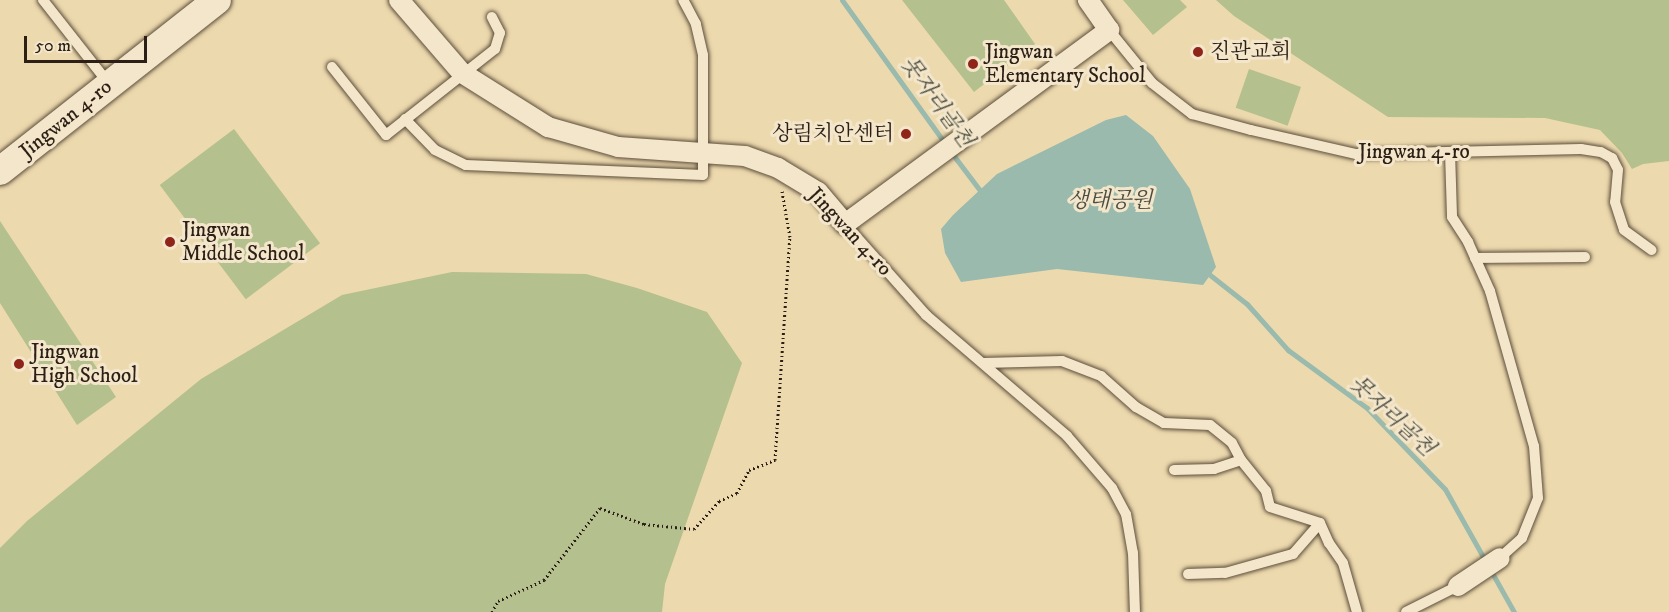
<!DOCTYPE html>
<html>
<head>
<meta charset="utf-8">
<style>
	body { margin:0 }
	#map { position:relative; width:1669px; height:612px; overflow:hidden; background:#edd9ae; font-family:"IM FELL DW Pica","Noto Serif KR",serif }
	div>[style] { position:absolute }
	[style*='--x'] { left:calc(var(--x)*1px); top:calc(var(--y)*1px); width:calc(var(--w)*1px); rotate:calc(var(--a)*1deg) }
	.green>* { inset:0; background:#b4c08d; transform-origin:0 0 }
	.water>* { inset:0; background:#99baac }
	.stream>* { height:5px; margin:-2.5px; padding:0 2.5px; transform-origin:2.5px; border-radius:2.5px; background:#99baac }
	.path>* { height:3px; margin-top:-1.5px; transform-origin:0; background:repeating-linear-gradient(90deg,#2c1f15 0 1.5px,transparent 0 4.5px) }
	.roads { filter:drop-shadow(0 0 2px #5c4e3b) drop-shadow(0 0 2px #5c4e3b) }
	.lane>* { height:10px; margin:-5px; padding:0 5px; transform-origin:5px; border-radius:5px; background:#f3e6ca }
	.street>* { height:20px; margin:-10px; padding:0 10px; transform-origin:10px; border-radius:10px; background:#f3e6ca }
	.secondary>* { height:28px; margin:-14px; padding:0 14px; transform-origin:14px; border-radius:14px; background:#f3e6ca }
	.dots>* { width:16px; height:16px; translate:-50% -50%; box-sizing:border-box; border:3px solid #f3e6ca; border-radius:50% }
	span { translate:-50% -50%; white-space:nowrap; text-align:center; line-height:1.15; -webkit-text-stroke:6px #f3e6ca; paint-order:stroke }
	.poi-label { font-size:21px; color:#2c1f15 }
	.left { translate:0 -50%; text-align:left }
	.right { translate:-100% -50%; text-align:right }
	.street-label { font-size:21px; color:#2c1f15 }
	.water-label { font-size:22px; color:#4d4e42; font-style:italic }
	.scale { position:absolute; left:24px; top:36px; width:123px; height:27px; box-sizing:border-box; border:3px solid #2c1f15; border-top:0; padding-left:8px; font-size:18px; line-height:21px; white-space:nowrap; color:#2c1f15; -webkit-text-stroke:4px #f3e6ca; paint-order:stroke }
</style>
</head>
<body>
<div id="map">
	<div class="green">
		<i style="clip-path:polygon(902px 0,1004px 0,1035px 44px,974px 92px)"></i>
		<i style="clip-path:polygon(1123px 0,1180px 0,1187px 7px,1153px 35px)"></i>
		<i style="clip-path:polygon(1216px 0,1669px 0,1669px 161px,1643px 164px,1632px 169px,1622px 153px,1600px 130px,1545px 118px,1388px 117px,1234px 16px)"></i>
		<i style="left:1249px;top:69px;width:55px;height:41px;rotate:19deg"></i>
		<i style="left:234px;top:129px;width:143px;height:93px;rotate:53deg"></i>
		<i style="clip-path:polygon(0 221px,116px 397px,77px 425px,0 303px)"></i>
		<i style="clip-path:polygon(452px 272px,586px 274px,637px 288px,707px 312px,742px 363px,665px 584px,662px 612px,0 612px,0 548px,27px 521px,201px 379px,342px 295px)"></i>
	</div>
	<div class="water">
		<i style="clip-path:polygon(1126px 115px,1153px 136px,1190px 189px,1216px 267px,1203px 285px,1057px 269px,961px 282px,945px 253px,941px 229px,953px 215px,997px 174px,1106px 120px)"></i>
	</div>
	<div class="stream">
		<i style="--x:842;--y:0;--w:197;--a:54.3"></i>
		<i style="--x:957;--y:160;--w:38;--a:53"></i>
		<i style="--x:980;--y:190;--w:7;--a:8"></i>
		<i style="--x:1205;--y:271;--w:53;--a:38.2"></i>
		<i style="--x:1247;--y:304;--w:62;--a:48.3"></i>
		<i style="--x:1288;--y:350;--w:98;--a:36.3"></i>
		<i style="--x:1367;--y:408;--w:112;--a:46.1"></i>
		<i style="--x:1445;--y:489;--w:141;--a:60.7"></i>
	</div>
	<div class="path">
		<i style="--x:492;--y:612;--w:13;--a:-61"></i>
		<i style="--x:498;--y:601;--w:51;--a:-24.5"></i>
		<i style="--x:544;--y:580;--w:91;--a:-52.1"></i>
		<i style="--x:600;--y:508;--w:47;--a:20"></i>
		<i style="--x:644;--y:524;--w:50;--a:5.7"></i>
		<i style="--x:694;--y:529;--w:38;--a:-48"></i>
		<i style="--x:719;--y:501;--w:20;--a:-24"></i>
		<i style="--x:737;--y:493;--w:26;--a:-62"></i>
		<i style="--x:749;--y:470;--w:28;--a:-21"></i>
		<i style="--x:775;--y:460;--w:224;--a:-86.2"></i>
		<i style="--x:790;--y:237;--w:47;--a:-99.9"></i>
	</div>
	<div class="roads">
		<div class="lane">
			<i style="--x:43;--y:0;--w:107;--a:51.8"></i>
			<i style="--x:1109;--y:30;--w:68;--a:50.9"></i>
			<i style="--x:1152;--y:83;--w:51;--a:37.8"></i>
			<i style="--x:1192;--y:114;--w:61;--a:15.2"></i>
			<i style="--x:1251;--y:130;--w:108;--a:12.9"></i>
			<i style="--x:1356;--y:154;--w:225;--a:-1.3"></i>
			<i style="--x:1581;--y:149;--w:20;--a:9"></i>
			<i style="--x:1601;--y:152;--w:13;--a:29"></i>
			<i style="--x:1612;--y:158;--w:13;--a:63"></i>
			<i style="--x:1618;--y:170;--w:32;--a:95"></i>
			<i style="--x:1615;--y:202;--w:29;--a:72"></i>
			<i style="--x:1624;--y:230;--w:34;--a:36"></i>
			<i style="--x:332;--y:67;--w:87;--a:51.5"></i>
			<i style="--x:386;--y:135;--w:139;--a:-38.3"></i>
			<i style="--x:495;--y:49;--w:17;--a:-73"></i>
			<i style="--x:500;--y:33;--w:18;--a:-117"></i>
			<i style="--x:405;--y:119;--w:43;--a:45.9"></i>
			<i style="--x:435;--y:150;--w:34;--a:26"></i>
			<i style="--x:466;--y:165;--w:237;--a:2.4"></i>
			<i style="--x:703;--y:175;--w:120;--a:-90"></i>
			<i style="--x:703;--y:55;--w:32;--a:-103"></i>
			<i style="--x:696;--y:24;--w:27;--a:-118"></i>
			<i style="--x:1450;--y:152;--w:65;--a:88.2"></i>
			<i style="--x:1452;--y:217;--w:30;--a:57"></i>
			<i style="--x:1468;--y:242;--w:54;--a:65.8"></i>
			<i style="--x:1490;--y:291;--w:161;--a:74.2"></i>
			<i style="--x:1534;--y:446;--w:52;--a:85.6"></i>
			<i style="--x:1538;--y:498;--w:43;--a:111.8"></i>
			<i style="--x:1522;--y:538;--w:30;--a:138"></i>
			<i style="--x:845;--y:224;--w:122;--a:48.3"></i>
			<i style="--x:926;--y:315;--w:186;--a:40.6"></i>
			<i style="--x:1067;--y:436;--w:69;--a:49.1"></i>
			<i style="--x:1112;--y:488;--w:30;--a:62"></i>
			<i style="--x:1126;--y:514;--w:40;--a:80"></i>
			<i style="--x:1133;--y:553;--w:59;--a:88.1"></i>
			<i style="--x:1475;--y:258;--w:110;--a:-0.5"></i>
			<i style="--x:983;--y:363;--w:79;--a:-1.5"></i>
			<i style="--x:1062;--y:361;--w:42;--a:21"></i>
			<i style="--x:1101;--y:376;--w:47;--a:41.5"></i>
			<i style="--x:1136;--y:407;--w:32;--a:30"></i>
			<i style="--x:1164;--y:423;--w:46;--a:2.5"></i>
			<i style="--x:1210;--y:425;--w:28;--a:39"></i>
			<i style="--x:1232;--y:443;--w:19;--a:62"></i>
			<i style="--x:1241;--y:460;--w:40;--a:51"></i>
			<i style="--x:1266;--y:491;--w:16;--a:76"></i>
			<i style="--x:1270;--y:507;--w:52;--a:17.7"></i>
			<i style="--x:1174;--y:470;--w:40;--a:-1.4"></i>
			<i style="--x:1214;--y:469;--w:28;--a:-18"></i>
			<i style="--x:1320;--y:523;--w:22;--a:66"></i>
			<i style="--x:1329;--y:543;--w:24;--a:55"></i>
			<i style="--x:1343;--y:563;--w:51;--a:74.1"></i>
			<i style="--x:1188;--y:574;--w:37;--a:-2"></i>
			<i style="--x:1225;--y:573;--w:71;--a:-15.6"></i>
			<i style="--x:1293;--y:554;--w:41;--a:-48.9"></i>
			<i style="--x:1406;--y:612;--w:58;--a:-26.6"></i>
		</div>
		<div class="street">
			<i style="--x:399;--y:0;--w:96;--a:49.2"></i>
			<i style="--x:462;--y:73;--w:102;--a:32.1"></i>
			<i style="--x:548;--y:127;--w:73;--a:15.9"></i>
			<i style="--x:618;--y:147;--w:127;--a:4.1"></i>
			<i style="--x:745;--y:156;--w:35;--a:20"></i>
			<i style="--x:778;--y:168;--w:47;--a:31"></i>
			<i style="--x:818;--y:192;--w:42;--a:49.8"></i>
			<i style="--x:845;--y:224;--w:328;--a:-36.3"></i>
			<i style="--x:1109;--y:30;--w:37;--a:-125"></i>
			<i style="--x:1458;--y:586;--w:50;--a:-33.7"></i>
		</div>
		<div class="secondary">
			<i style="--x:0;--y:171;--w:276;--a:-38.2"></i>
		</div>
	</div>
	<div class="dots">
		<i style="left:1198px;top:52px;background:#8f2418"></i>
		<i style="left:973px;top:64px;background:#8f2418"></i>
		<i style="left:906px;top:134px;background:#8f2418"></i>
		<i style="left:170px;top:242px;background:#8f2418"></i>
		<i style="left:19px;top:364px;background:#8f2418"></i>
	</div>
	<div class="poi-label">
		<span class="left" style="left:985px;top:64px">Jingwan<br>Elementary School</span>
		<span class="left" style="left:1210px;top:52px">진관교회</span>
		<span class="right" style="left:894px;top:134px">상림치안센터</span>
		<span class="left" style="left:182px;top:242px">Jingwan<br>Middle School</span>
		<span class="left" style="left:31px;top:364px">Jingwan<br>High School</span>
	</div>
	<div class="street-label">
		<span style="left:66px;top:119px;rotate:-39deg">Jingwan 4-ro</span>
		<span style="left:1414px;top:152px">Jingwan 4-ro</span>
		<span style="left:850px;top:232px;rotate:47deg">Jingwan 4-ro</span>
	</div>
	<div class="water-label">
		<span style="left:937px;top:102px;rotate:54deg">못자리골천</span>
		<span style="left:1110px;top:201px">생태공원</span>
		<span style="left:1392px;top:416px;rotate:43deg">못자리골천</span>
	</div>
	<div class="scale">50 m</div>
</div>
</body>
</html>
